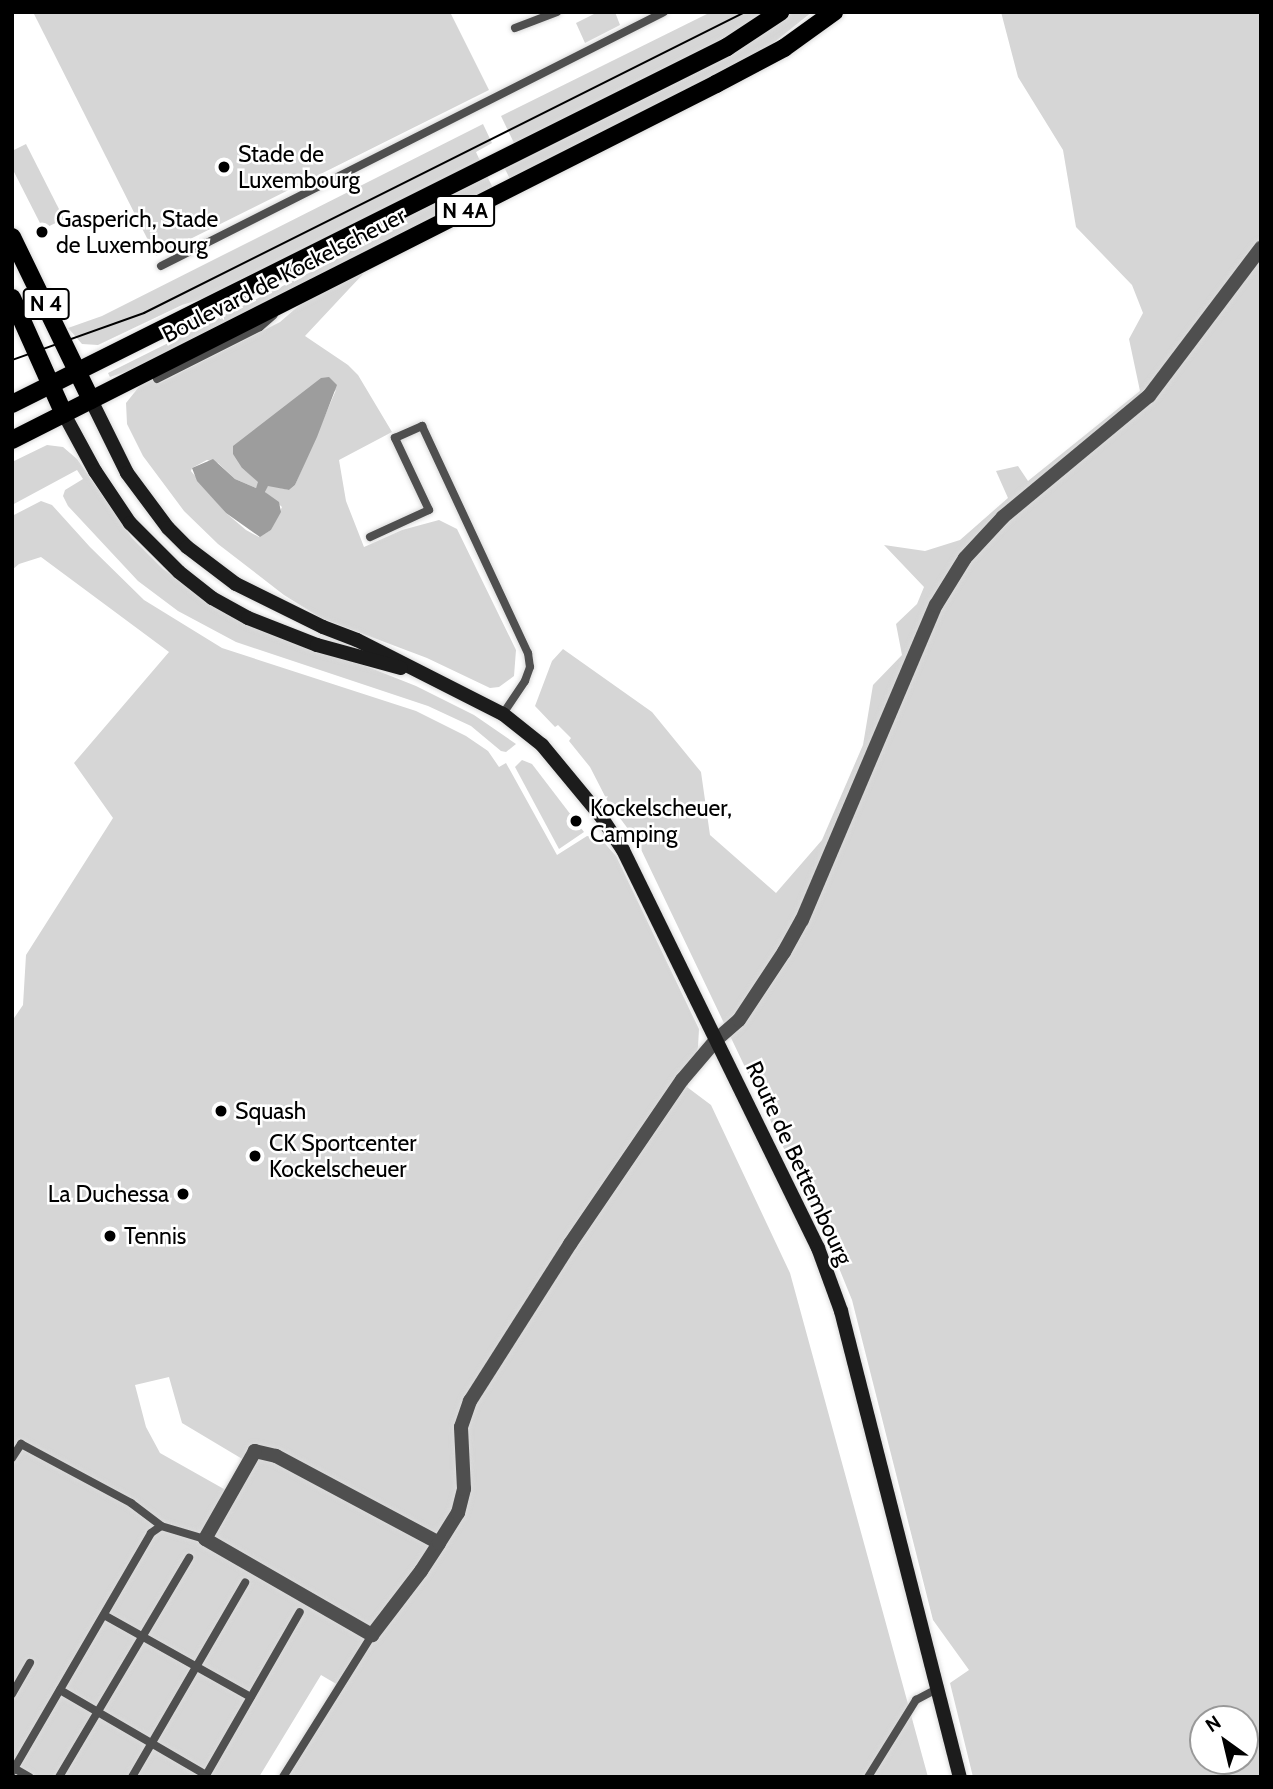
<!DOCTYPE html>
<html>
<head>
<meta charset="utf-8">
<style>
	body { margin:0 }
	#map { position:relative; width:1273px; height:1789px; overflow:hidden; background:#fff; font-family:Cabin,sans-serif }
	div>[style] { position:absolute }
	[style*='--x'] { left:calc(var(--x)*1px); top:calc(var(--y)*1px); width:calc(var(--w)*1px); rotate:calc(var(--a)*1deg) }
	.green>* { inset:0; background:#d6d6d6 }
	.water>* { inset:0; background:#9d9d9d }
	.roads { filter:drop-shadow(0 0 2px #dbdbdb) drop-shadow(0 0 2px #dbdbdb) }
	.service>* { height:8px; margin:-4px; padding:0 4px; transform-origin:4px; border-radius:4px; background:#4f4f4f }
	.minor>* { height:14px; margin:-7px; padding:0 7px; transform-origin:7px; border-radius:7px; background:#4f4f4f }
	.secondary>* { height:14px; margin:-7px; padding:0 7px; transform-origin:7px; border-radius:7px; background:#1c1c1c }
	.primary>* { height:18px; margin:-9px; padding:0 9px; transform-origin:9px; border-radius:9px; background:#000 }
	.tram>* { height:2px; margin:-1px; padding:0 1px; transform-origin:1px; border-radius:1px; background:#000 }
	.dots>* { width:19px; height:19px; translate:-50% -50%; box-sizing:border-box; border:4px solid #fff; border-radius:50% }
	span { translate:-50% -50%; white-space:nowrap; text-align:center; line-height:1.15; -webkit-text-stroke:5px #fff; paint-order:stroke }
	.shield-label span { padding:2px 5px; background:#fff; border:2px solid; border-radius:5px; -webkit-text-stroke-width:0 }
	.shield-label { font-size:21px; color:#000; font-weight:700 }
	.poi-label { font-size:23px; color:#000 }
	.left { translate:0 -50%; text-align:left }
	.right { translate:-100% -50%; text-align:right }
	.street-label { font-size:23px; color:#000 }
	.frame { position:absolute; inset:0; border:14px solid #000; pointer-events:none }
	.north { position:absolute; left:1189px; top:1705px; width:70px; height:70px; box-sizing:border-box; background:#fff; border:2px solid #999; border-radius:50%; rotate:326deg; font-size:19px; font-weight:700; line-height:28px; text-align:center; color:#000 }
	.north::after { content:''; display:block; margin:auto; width:24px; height:32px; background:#000; clip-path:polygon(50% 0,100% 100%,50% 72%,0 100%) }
</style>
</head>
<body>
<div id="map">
	<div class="green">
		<i style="clip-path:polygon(33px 12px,450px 12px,489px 90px,156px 256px)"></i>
		<i style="clip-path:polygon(598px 12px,615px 12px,620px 25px,585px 43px,576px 23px)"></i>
		<i style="clip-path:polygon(711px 12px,769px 12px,739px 32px,515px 145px,501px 116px)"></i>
		<i style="clip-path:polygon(793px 12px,812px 12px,767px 48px,510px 179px,504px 167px,731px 53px)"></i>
		<i style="clip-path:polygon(evenodd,1001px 12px,1261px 12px,1261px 1777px,973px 1777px,950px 1683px,969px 1670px,933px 1620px,852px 1300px,828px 1241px,637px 841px,608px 802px,590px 767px,569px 741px,571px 738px,558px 725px,555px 727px,535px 706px,552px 661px,563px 649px,652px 712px,701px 772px,710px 835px,776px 893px,822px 840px,863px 745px,873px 685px,902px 655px,896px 624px,917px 604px,924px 587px,884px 545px,925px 551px,960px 540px,1008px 498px,996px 471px,1018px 466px,1028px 481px,1140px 391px,1129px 339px,1143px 313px,1132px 285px,1076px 227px,1063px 150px,1018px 77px,1001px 12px,1203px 1719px,1245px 1719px,1245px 1761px,1203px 1761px,1203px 1719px)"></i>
		<i style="clip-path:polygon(483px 124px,492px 143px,476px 152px,481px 163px,218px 294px,182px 305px,98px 345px,82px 344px,68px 328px,102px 316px)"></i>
		<i style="clip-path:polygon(26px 144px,64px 219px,43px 229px,12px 168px,12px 151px)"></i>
		<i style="clip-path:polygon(487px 176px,493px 188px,128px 371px,110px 377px,108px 373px,331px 262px,362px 240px)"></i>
		<i style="clip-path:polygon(evenodd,359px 272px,363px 274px,305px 336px,348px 365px,358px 375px,392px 432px,339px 460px,346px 501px,364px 547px,402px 530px,439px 520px,457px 529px,516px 650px,514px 676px,499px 687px,490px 688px,427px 658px,321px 618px,284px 595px,218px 544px,184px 511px,143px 456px,127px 424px,126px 403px,146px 378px,155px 376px,160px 383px,280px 322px,310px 296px,359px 272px,336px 390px,295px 485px,289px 490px,268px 485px,265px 492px,282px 507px,271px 530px,259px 537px,246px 530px,226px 513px,191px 471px,192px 468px,207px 460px,218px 463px,235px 479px,256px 488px,259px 482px,242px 468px,336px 390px)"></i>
		<i style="clip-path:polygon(47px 445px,63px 447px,77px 459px,132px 538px,163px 569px,217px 607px,416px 686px,474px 715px,516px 744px,506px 752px,501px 751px,471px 726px,428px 706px,236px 642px,178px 611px,138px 581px,68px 506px,63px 496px,65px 490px,83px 479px,77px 470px,12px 505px,12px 462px)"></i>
		<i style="clip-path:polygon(evenodd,41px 501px,52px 505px,90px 547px,144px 600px,222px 648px,416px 711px,466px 736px,488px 751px,499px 767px,506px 763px,557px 855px,587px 836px,600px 838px,616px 856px,699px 1029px,698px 1047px,687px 1087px,711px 1105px,790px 1273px,928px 1777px,283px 1777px,338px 1685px,321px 1675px,259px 1777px,12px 1777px,12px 1021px,23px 1005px,26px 955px,113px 818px,74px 763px,169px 652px,41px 557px,19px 564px,12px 570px,12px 516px,41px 501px,169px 1377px,182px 1423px,249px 1463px,231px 1493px,160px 1453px,146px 1427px,135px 1385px,169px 1377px)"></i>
		<i style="clip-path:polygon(522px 760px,532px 764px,584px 832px,559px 849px,515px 767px)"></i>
	</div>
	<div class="water">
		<i style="clip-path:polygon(329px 377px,337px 385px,317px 437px,295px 485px,289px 490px,268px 486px,265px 492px,279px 502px,281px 512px,271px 530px,260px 537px,226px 513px,197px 481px,192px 468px,213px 459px,235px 479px,256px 488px,258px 482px,242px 468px,233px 454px,233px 446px,321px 378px)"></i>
	</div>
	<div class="roads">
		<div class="service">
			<i style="--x:515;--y:28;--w:45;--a:-20.9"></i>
			<i style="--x:161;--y:266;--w:563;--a:-26.79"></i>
			<i style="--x:157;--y:379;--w:115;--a:-26.8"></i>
			<i style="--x:260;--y:327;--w:18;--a:-41"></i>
			<i style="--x:370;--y:537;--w:65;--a:-24.6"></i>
			<i style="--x:429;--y:510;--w:80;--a:-115.3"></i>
			<i style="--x:395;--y:438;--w:30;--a:-24"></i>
			<i style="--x:422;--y:426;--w:251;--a:65"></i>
			<i style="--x:528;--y:653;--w:14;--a:82"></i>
			<i style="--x:530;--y:667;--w:15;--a:110"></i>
			<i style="--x:525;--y:681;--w:40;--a:124"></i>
			<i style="--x:12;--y:1458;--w:17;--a:-57"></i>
			<i style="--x:21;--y:1444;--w:125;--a:28.2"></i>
			<i style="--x:131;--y:1503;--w:38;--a:37"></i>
			<i style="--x:104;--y:1615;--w:168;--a:29.2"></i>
			<i style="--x:60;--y:1690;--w:169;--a:30.2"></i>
			<i style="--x:12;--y:1694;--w:36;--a:-60"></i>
			<i style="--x:12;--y:1767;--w:20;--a:30"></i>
			<i style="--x:12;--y:1772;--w:276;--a:-59.8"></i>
			<i style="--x:151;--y:1533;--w:12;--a:-35"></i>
			<i style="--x:161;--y:1526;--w:46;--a:16.5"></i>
			<i style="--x:59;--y:1777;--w:255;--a:-59.3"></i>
			<i style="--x:132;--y:1777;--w:225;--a:-59.8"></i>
			<i style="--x:205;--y:1777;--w:190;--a:-60.1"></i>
			<i style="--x:283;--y:1777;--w:168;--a:-57.9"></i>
			<i style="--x:868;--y:1777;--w:91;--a:-58.1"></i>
			<i style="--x:916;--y:1700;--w:24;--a:-28"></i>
		</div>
		<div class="minor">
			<i style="--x:439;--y:1543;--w:185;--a:-151.9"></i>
			<i style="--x:276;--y:1456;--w:22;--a:-167"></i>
			<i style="--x:255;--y:1451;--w:101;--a:119.6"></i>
			<i style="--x:205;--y:1539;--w:193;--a:29.9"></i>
			<i style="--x:372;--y:1635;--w:81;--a:-52.6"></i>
			<i style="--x:421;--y:1571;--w:33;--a:-57"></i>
			<i style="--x:439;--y:1543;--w:36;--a:-58"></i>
			<i style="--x:458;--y:1513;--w:25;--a:-76"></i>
			<i style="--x:464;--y:1489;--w:62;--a:-92.8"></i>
			<i style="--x:461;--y:1427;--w:28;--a:-71"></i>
			<i style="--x:470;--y:1401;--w:186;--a:-57.5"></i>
			<i style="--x:570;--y:1244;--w:199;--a:-55.7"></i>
			<i style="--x:682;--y:1080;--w:52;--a:-49.6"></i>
			<i style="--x:716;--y:1040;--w:30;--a:-41"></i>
			<i style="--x:739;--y:1020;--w:82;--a:-56.5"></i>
			<i style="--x:784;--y:952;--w:37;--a:-61"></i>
			<i style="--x:802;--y:920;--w:342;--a:-67"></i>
			<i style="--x:936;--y:605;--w:55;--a:-58.3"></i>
			<i style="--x:965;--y:558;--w:56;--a:-47.2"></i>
			<i style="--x:1003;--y:517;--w:190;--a:-39.7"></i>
			<i style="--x:1149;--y:396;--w:186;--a:-52.9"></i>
		</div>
		<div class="secondary">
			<i style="--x:91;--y:400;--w:81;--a:63.7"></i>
			<i style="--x:127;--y:473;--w:69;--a:53.3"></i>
			<i style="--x:168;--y:528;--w:27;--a:45"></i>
			<i style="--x:187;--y:547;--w:61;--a:37.1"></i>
			<i style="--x:236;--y:584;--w:97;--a:26.3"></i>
			<i style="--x:323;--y:627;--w:36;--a:21"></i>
			<i style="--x:357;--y:640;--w:164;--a:26.9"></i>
			<i style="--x:503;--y:714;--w:50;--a:38.5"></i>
			<i style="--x:542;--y:745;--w:91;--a:50.4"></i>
			<i style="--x:600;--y:815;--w:42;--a:56.7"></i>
			<i style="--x:623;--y:850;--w:443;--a:63.9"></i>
			<i style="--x:818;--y:1248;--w:67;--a:69.9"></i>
			<i style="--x:841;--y:1311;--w:481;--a:75.7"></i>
			<i style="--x:64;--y:414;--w:65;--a:61.5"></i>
			<i style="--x:95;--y:471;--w:63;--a:56.1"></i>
			<i style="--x:130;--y:523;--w:69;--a:45"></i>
			<i style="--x:179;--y:572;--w:42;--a:38.2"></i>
			<i style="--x:212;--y:598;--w:41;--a:29.1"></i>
			<i style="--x:248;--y:618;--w:74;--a:21.4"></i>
			<i style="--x:317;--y:645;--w:87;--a:15.3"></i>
		</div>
		<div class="primary">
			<i style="--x:12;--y:237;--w:181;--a:64.1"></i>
			<i style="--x:12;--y:298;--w:127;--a:65.9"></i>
			<i style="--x:12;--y:404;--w:799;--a:-26.53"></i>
			<i style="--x:727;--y:47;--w:64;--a:-33.4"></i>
			<i style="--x:12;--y:440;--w:789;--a:-26.82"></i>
			<i style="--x:716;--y:84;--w:77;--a:-27.9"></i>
			<i style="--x:784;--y:48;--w:62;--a:-35.8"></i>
		</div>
	</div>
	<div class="tram">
		<i style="--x:12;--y:360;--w:140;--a:-19.6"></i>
		<i style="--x:144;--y:313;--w:672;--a:-26.6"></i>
	</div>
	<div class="dots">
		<i style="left:224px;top:167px;background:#000"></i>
		<i style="left:42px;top:232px;background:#000"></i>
		<i style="left:576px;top:821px;background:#000"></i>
		<i style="left:221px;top:1111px;background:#000"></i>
		<i style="left:255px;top:1156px;background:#000"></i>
		<i style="left:183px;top:1194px;background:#000"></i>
		<i style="left:110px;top:1236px;background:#000"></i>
	</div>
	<div class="shield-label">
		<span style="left:465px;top:211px">N 4A</span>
		<span style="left:46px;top:304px">N 4</span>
	</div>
	<div class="poi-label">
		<span class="left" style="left:238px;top:167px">Stade de<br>Luxembourg</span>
		<span class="left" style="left:56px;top:232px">Gasperich, Stade<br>de Luxembourg</span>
		<span class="left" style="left:590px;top:821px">Kockelscheuer,<br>Camping</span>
		<span class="left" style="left:235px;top:1111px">Squash</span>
		<span class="left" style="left:269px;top:1156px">CK Sportcenter<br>Kockelscheuer</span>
		<span class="right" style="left:169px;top:1194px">La Duchessa</span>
		<span class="left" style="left:124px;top:1236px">Tennis</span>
	</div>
	<div class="street-label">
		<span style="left:284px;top:275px;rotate:-27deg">Boulevard de Kockelscheuer</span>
		<span style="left:799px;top:1163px;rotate:65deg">Route de Bettembourg</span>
	</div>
	<div class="frame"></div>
	<div class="north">N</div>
</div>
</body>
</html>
